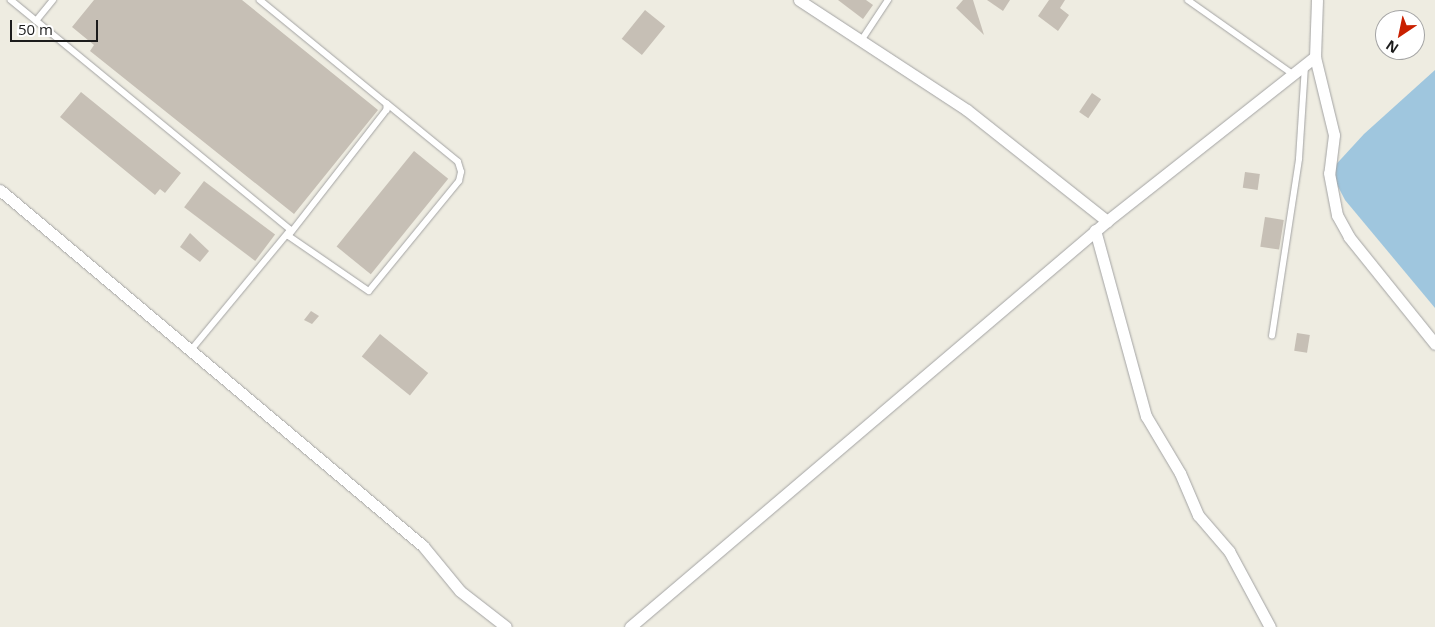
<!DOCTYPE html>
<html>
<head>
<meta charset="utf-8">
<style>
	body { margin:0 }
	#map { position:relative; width:1435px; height:627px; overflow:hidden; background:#eeece1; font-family:"Open Sans",sans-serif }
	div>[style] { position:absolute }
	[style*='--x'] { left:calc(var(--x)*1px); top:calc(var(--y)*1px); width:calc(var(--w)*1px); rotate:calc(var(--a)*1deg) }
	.water>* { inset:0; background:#9fc6de }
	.building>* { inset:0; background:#c6bfb5; transform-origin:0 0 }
	.roads { filter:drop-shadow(0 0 1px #a3a3a3) drop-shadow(0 0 1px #a3a3a3) }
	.service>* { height:5.5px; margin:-2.75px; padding:0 2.75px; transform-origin:2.75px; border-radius:2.75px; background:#fff }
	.minor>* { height:11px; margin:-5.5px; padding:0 5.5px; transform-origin:5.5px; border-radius:5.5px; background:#fff }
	span { translate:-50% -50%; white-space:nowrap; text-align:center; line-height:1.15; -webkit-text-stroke:5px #fff; paint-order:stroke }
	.north { position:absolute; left:1375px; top:10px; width:50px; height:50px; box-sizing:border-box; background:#fff; border:1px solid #a4a4a4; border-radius:50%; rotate:214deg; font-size:14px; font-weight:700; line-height:20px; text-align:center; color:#1c1c1c }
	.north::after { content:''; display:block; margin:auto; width:18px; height:22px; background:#c92000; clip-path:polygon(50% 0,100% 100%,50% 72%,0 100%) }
	.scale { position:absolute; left:10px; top:20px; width:88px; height:22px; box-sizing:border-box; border:2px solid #1c1c1c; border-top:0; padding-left:6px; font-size:15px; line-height:18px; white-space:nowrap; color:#1c1c1c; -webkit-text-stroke:4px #fff; paint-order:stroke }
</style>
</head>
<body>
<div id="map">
	<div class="water">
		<i style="clip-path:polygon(1435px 70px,1435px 308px,1345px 200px,1330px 171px,1364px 134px)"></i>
	</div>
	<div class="building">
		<i style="clip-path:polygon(94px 0,242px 0,378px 110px,294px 214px,90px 51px,94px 45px,72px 27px)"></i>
		<i style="clip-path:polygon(838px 0,866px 0,873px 5px,863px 19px)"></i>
		<i style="clip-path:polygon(963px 0,973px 0,984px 35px,956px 8px)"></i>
		<i style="clip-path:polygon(987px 0,1010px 0,1003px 11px)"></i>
		<i style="clip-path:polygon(1049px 0,1065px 0,1060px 8px,1069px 15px,1058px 31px,1038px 16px)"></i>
		<i style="left:645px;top:10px;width:26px;height:37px;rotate:39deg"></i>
		<i style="clip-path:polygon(81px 92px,181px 173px,165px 193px,160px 189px,155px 195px,60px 117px)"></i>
		<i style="left:1092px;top:93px;width:11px;height:23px;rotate:34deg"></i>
		<i style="left:414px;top:151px;width:44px;height:123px;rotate:39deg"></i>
		<i style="left:1245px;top:172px;width:15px;height:16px;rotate:8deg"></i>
		<i style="left:204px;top:181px;width:89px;height:33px;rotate:37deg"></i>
		<i style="left:1265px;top:217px;width:19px;height:30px;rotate:9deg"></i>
		<i style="clip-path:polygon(190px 233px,209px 251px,200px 262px,180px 247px)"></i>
		<i style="clip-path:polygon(311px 311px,319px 316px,312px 324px,304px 320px)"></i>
		<i style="left:1297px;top:333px;width:13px;height:18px;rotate:9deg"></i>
		<i style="left:380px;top:334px;width:62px;height:29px;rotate:39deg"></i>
	</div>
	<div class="roads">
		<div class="service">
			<i style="--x:11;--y:0;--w:362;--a:39.4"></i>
			<i style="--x:291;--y:230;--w:157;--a:129.6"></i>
			<i style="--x:260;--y:0;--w:164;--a:39.3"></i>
			<i style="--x:387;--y:104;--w:6;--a:90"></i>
			<i style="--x:387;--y:110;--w:160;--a:127.9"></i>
			<i style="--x:289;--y:236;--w:97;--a:34.5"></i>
			<i style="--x:369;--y:291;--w:142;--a:-50.7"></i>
			<i style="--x:459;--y:181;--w:9;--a:-77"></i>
			<i style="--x:461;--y:172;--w:10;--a:-107"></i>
			<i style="--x:458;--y:162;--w:92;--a:-140.8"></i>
			<i style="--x:1188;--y:0;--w:128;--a:35.2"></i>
			<i style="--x:36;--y:21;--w:27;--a:-51"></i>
			<i style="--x:861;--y:41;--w:49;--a:-56.6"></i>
			<i style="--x:1272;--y:336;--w:179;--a:-81.3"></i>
			<i style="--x:1299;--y:159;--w:94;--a:-86.3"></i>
		</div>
		<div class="minor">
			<i style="--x:799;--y:0;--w:201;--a:33.2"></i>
			<i style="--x:967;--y:110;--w:179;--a:38.4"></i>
			<i style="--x:1317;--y:0;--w:57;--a:92"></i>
			<i style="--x:1315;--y:57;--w:80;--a:76.3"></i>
			<i style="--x:1334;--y:135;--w:38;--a:97"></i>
			<i style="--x:1329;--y:173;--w:43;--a:79.2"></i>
			<i style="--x:1337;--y:215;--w:25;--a:61"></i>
			<i style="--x:1349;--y:237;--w:137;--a:51.2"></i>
			<i style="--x:0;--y:190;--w:553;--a:40.08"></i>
			<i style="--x:423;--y:546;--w:58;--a:50.6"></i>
			<i style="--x:460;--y:591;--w:58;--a:38"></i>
			<i style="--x:1095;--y:230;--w:193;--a:74.7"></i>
			<i style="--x:1146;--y:416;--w:66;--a:59.2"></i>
			<i style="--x:1180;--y:473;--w:46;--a:66.8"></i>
			<i style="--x:1198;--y:515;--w:48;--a:49.3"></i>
			<i style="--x:1229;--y:551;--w:86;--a:61.7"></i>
			<i style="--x:630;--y:627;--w:626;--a:-40.4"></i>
			<i style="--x:1107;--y:221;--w:265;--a:-38.3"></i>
		</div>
	</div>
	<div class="north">N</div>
	<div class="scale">50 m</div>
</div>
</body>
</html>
